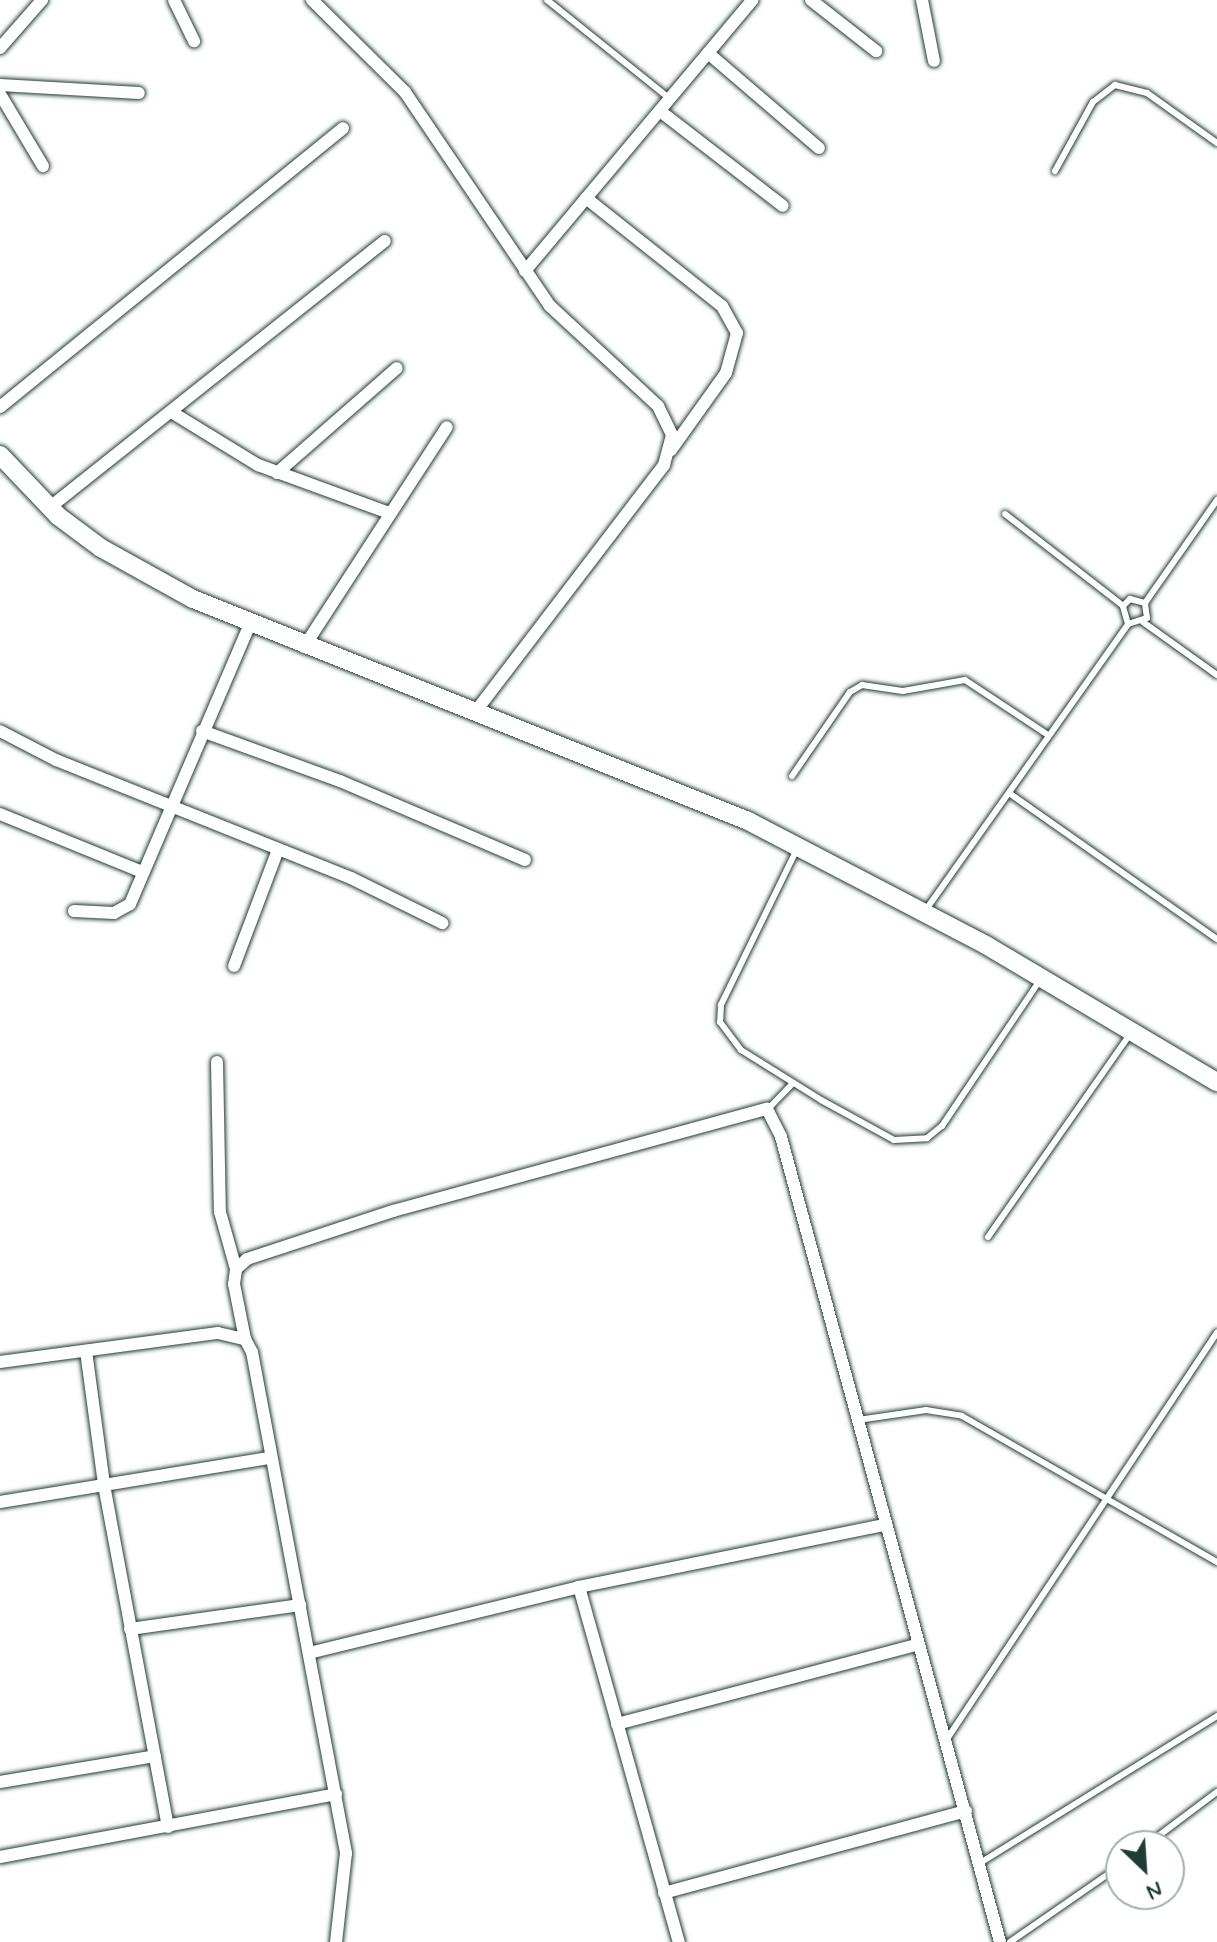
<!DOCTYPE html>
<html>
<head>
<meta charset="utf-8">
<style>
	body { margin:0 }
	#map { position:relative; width:1217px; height:1942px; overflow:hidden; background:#fff; font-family:Mynerve,sans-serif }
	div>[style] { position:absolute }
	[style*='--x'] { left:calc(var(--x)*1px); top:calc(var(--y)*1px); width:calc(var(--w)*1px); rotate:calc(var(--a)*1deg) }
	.roads { filter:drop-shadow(0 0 2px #1f3d34) drop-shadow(0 0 2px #1f3d34) }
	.lane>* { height:6px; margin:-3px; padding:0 3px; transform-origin:3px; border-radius:3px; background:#fff }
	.street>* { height:12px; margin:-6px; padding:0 6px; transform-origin:6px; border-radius:6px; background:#fff }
	.secondary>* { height:18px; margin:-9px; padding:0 9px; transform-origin:9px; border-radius:9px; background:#fff }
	span { translate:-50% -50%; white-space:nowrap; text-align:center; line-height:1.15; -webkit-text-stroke:7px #fff; paint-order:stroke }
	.north { position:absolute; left:1105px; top:1830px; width:80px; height:80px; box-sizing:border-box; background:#fff; border:2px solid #a5b1ae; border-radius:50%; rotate:155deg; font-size:22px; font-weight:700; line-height:32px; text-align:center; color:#1f3d34 }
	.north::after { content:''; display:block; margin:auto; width:28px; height:36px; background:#1f3d34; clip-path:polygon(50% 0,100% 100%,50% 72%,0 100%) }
</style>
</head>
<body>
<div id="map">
	<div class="roads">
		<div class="lane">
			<i style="--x:547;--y:0;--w:158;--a:38.8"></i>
			<i style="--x:1055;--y:171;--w:79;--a:-61.2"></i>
			<i style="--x:1093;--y:102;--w:28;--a:-38"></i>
			<i style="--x:1115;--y:85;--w:33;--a:14"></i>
			<i style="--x:1147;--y:93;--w:86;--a:35.5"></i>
			<i style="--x:1005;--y:514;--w:150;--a:37.9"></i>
			<i style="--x:1143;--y:622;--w:91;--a:35.6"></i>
			<i style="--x:1128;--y:624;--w:20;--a:-18"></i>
			<i style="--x:1147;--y:618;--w:15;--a:-98"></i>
			<i style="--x:1145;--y:603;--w:126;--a:-55"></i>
			<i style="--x:1128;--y:624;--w:19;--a:-106"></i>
			<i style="--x:1123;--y:606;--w:10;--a:-45"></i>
			<i style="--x:1130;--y:599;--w:16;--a:15"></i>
			<i style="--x:792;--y:776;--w:102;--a:-55.4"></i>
			<i style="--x:850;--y:692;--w:14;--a:-30"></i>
			<i style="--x:862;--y:685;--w:41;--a:8.3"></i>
			<i style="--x:903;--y:691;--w:63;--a:-10.1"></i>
			<i style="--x:965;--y:680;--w:100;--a:33.5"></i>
			<i style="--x:1009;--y:793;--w:254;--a:35.1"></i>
			<i style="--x:797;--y:849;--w:174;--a:116"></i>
			<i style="--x:721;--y:1005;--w:17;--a:93"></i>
			<i style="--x:720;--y:1022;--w:35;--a:53"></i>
			<i style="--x:741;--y:1050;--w:94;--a:32"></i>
			<i style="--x:821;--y:1100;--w:83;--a:28.7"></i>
			<i style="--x:894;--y:1140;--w:33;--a:-3"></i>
			<i style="--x:927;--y:1138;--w:19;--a:-39"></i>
			<i style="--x:942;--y:1126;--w:176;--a:-56.1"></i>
			<i style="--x:925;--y:911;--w:352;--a:-54.7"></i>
			<i style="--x:768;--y:1109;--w:36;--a:-46"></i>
			<i style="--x:988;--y:1237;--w:248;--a:-55"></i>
			<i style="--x:858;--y:1420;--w:69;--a:-8.4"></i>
			<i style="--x:926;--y:1410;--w:36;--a:9"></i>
			<i style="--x:962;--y:1416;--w:294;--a:29.8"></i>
			<i style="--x:947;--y:1739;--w:488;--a:-56.4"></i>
			<i style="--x:1145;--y:1846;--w:90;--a:-36.9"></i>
			<i style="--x:980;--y:1863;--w:279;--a:-31.8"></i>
			<i style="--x:1010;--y:1942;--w:135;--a:-34.7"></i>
		</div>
		<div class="street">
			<i style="--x:174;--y:0;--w:46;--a:64"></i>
			<i style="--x:312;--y:0;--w:131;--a:44.7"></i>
			<i style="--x:405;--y:92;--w:258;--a:55.9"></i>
			<i style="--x:550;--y:306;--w:147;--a:42.8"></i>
			<i style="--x:658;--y:406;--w:32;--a:64"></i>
			<i style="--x:672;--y:435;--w:31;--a:105"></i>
			<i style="--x:664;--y:465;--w:310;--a:127.4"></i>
			<i style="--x:811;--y:0;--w:83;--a:38.1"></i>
			<i style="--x:922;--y:0;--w:62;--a:78.9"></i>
			<i style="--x:0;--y:48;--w:64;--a:-48.8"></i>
			<i style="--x:708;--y:53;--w:146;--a:40.6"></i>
			<i style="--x:0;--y:85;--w:139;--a:3.3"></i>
			<i style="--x:0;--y:94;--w:84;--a:59.2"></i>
			<i style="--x:660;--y:111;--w:155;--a:37.7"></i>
			<i style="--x:586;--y:198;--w:174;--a:38.5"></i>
			<i style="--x:722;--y:306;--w:31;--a:61"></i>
			<i style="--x:737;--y:333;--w:41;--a:105.4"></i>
			<i style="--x:726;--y:373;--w:95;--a:125.5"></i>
			<i style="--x:525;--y:271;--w:354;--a:-50"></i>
			<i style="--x:0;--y:407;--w:442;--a:-39.1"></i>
			<i style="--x:173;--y:413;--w:100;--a:31.5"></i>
			<i style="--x:258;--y:465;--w:140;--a:20.1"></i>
			<i style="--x:277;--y:473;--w:159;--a:-41.2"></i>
			<i style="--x:49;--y:508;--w:429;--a:-38.5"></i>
			<i style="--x:304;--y:647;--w:262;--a:-57"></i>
			<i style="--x:0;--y:731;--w:63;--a:27.4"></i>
			<i style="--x:56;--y:760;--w:318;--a:21.8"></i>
			<i style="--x:351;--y:878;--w:102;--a:26.3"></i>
			<i style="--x:202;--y:731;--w:147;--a:19.9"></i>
			<i style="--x:340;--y:781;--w:201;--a:23.1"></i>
			<i style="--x:0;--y:814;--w:153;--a:22.2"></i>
			<i style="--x:74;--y:911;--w:40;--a:2.9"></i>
			<i style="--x:114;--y:913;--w:18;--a:-29"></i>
			<i style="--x:130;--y:904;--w:305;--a:-66.8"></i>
			<i style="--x:234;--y:966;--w:122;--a:-69.3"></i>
			<i style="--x:217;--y:1062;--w:150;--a:88.9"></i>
			<i style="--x:220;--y:1212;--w:59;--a:74.3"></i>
			<i style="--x:245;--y:1339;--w:56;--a:-101.3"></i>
			<i style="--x:234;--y:1284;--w:15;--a:-82"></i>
			<i style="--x:236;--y:1269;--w:15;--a:-42"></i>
			<i style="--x:247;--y:1259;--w:154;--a:-18.2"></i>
			<i style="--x:393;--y:1211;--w:388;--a:-15.3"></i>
			<i style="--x:767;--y:1109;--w:31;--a:63"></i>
			<i style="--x:781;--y:1137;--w:834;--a:74.78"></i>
			<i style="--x:86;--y:1351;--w:135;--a:82.3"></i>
			<i style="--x:104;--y:1485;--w:348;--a:79.4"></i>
			<i style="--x:0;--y:1362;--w:220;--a:-7.6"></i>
			<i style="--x:218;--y:1333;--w:28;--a:13"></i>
			<i style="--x:245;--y:1339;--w:15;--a:62"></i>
			<i style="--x:252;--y:1352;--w:510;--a:79.37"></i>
			<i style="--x:346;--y:1853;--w:90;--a:96.4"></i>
			<i style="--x:0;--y:1502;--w:274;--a:-9.3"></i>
			<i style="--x:579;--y:1587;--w:369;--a:74.3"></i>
			<i style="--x:130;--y:1629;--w:172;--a:-8"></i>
			<i style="--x:309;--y:1653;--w:278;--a:-13.7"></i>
			<i style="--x:579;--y:1587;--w:312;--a:-11.5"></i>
			<i style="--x:617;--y:1724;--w:312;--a:-14.8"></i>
			<i style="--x:0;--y:1782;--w:157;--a:-9.5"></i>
			<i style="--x:0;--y:1857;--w:342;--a:-10.6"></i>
			<i style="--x:664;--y:1893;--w:313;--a:-15.2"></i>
		</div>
		<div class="secondary">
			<i style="--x:0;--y:455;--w:84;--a:46.4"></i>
			<i style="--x:58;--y:516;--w:54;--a:36.7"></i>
			<i style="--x:101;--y:548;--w:105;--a:29"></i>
			<i style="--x:193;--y:599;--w:598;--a:21.8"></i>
			<i style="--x:748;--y:821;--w:268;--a:27.5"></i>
			<i style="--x:986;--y:945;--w:269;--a:30.7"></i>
		</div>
	</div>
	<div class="north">N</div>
</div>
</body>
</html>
